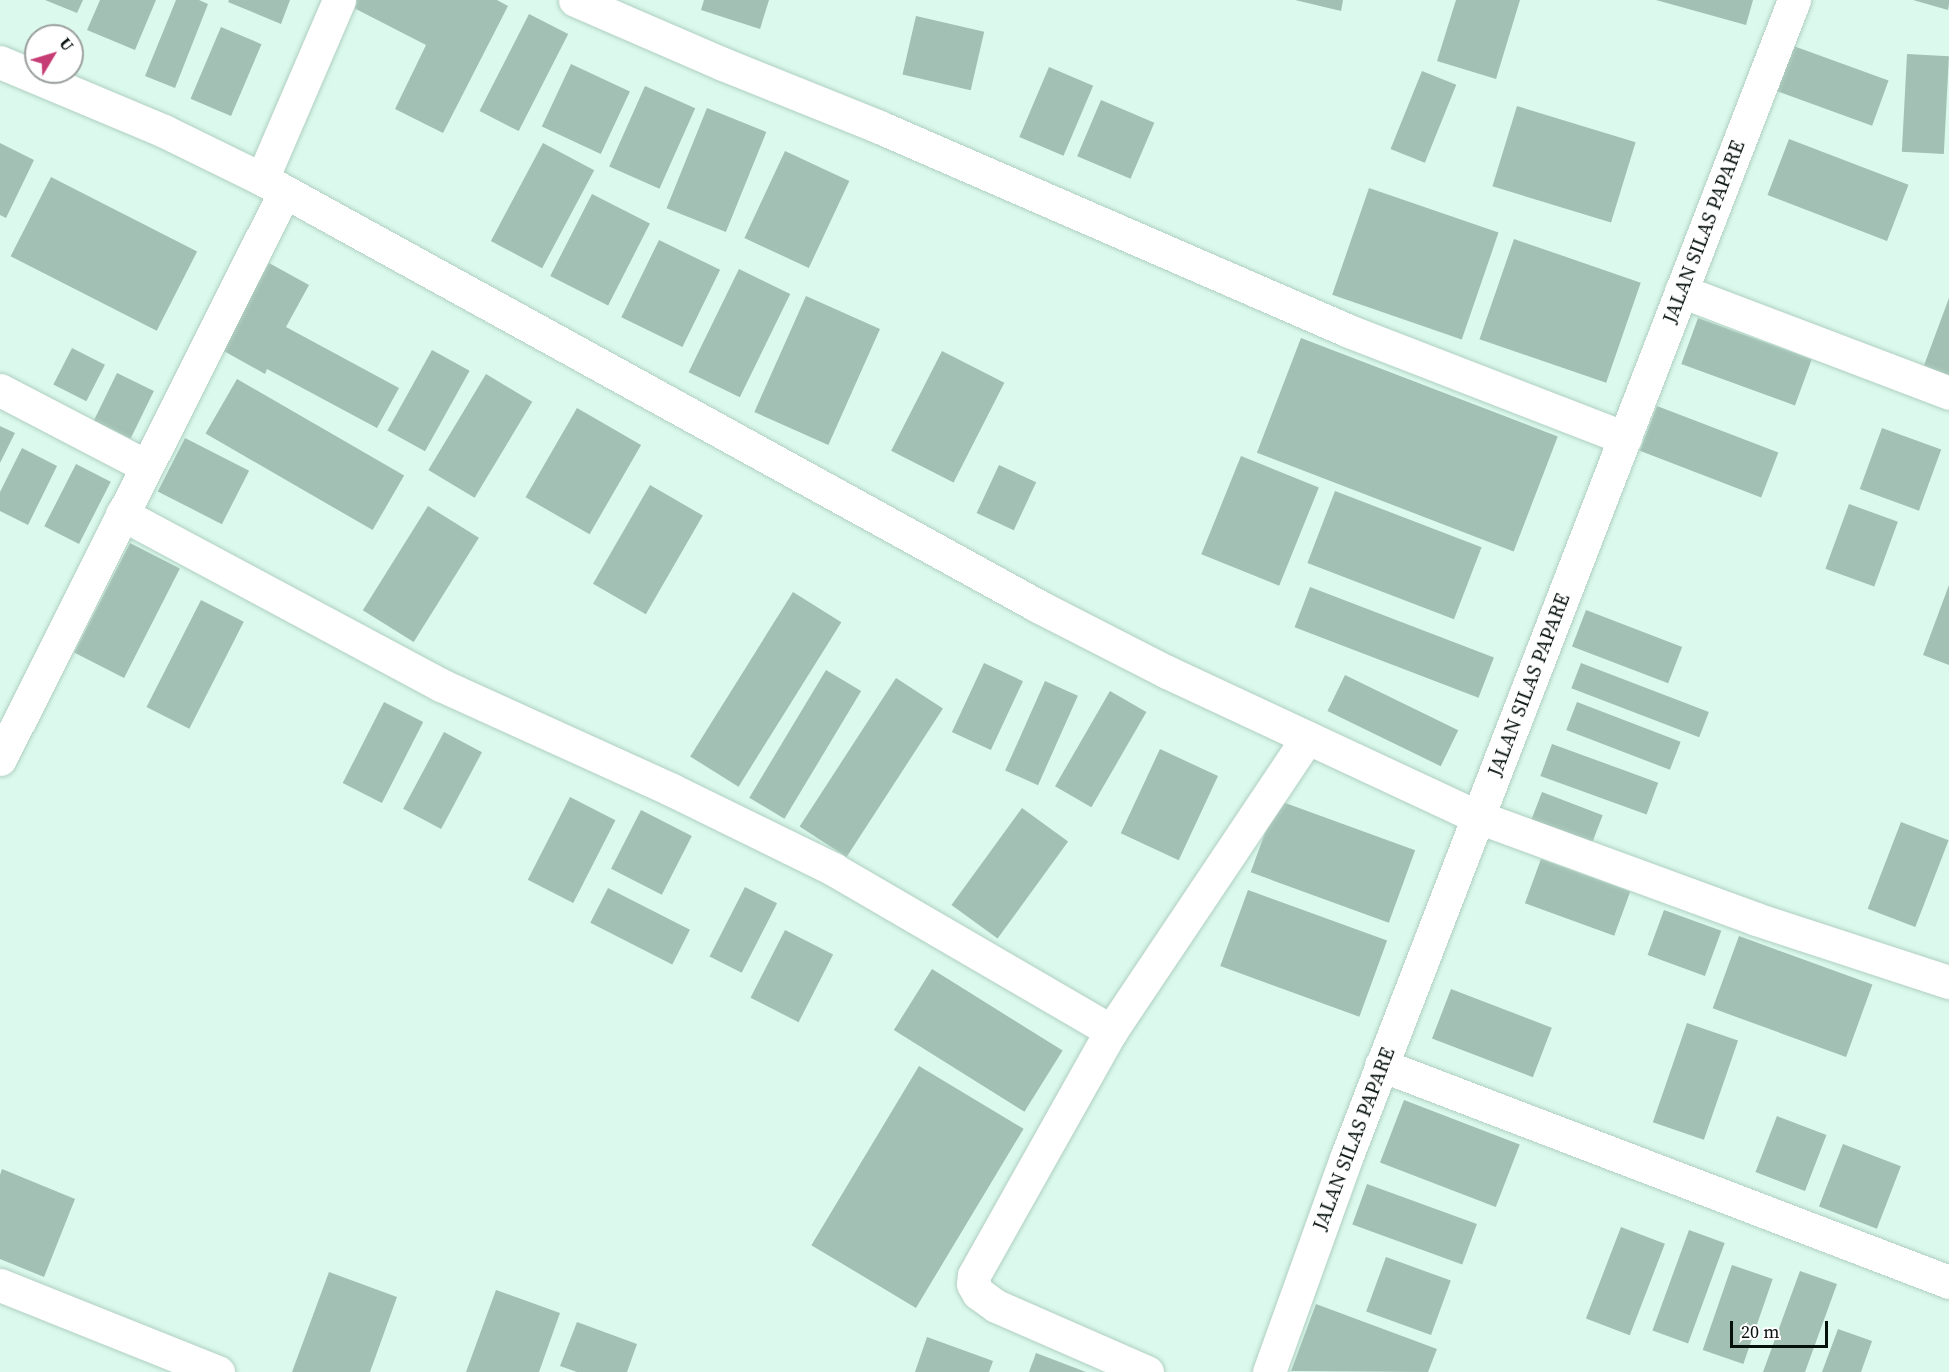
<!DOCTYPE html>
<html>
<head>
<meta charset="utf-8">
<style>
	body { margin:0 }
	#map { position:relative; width:1949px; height:1372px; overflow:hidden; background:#dbfaed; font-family:"Source Serif 4",serif }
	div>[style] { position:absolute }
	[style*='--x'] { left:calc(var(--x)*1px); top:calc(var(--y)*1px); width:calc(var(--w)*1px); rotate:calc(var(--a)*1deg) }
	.building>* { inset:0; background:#a2c0b4; transform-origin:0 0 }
	.roads { filter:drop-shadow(0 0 2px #b0cfc2) drop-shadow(0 0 2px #b0cfc2) }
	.street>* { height:33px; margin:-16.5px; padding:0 16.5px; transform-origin:16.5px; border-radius:16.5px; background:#fff }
	.secondary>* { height:33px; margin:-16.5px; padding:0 16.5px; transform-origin:16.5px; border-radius:16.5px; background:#fff }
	span { translate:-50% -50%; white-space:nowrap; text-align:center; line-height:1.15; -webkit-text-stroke:4.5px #fff; paint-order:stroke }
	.street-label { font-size:20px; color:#06110d }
	.north { position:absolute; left:24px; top:24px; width:60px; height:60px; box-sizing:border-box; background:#fff; border:2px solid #9ba09e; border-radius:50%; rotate:52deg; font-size:16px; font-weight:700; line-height:24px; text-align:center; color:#06110d }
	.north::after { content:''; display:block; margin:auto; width:21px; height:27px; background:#c63c75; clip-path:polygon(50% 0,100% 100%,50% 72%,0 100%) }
	.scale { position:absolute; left:1730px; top:1321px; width:98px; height:27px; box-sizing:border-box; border:3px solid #06110d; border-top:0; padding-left:8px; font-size:18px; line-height:21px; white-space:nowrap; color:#06110d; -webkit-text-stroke:4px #fff; paint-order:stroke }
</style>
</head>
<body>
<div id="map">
	<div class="building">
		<i style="clip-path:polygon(45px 0,83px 0,77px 13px)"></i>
		<i style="clip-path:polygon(100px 0,156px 0,135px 50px,87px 30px)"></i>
		<i style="clip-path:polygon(176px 0,199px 0,208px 4px,175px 88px,145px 76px)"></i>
		<i style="clip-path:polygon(229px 0,290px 0,281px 24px,228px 2px)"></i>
		<i style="clip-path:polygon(355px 0,497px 0,508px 6px,443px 133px,395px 109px,426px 45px,352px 7px)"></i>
		<i style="clip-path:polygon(704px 0,769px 0,760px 29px,701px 10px)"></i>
		<i style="clip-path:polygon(1295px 0,1343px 0,1341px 11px)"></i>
		<i style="clip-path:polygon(1456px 0,1520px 0,1496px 79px,1437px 61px)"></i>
		<i style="clip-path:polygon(1656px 0,1753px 0,1746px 25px)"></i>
		<i style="clip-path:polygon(1913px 0,1949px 0,1949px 4px,1948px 10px)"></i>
		<i style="left:529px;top:14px;width:44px;height:109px;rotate:27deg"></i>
		<i style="left:916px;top:16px;width:70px;height:60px;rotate:13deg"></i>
		<i style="left:221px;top:27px;width:44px;height:78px;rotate:23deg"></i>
		<i style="left:1788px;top:44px;width:107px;height:48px;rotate:20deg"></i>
		<i style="left:1907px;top:54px;width:42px;height:98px;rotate:3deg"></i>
		<i style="left:571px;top:64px;width:65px;height:69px;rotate:25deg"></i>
		<i style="left:1049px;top:67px;width:48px;height:76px;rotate:23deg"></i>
		<i style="left:1422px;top:71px;width:37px;height:84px;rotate:22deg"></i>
		<i style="left:645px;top:86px;width:55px;height:88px;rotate:24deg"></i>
		<i style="left:1101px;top:100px;width:58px;height:61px;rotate:23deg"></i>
		<i style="left:1517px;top:106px;width:124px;height:84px;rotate:17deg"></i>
		<i style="left:707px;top:108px;width:64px;height:108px;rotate:22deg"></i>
		<i style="left:1789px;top:139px;width:128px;height:60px;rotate:21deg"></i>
		<i style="clip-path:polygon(0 143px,34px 160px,6px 218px,0 215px)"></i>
		<i style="left:543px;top:143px;width:58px;height:111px;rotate:28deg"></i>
		<i style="left:785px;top:151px;width:71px;height:96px;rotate:25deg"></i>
		<i style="left:51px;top:177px;width:164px;height:89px;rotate:27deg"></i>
		<i style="left:1369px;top:188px;width:137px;height:113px;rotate:19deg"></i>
		<i style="left:592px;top:194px;width:65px;height:92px;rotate:27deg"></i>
		<i style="left:1514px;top:239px;width:134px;height:106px;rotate:19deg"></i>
		<i style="left:659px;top:240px;width:68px;height:86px;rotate:26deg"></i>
		<i style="clip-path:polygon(269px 263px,309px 285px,286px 327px,399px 388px,377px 428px,267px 369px,265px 374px,222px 350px)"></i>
		<i style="left:739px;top:269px;width:57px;height:115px;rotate:26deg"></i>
		<i style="left:806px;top:296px;width:81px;height:127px;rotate:24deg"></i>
		<i style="clip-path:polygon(1949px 298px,1949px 377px,1923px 368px)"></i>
		<i style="left:1698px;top:318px;width:121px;height:49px;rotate:20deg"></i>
		<i style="left:1301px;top:338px;width:275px;height:123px;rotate:21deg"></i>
		<i style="left:72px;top:348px;width:37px;height:41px;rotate:27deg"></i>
		<i style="left:432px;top:350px;width:43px;height:92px;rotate:29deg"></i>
		<i style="left:942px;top:351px;width:70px;height:112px;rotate:27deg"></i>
		<i style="left:117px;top:373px;width:41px;height:53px;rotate:26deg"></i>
		<i style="left:486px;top:374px;width:54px;height:112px;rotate:31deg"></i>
		<i style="left:237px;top:379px;width:193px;height:63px;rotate:30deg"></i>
		<i style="left:1657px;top:406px;width:130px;height:48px;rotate:21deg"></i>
		<i style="left:577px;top:408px;width:74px;height:103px;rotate:30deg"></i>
		<i style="clip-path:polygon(0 426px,15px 433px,0 463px)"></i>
		<i style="left:1882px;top:428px;width:63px;height:65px;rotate:20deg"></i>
		<i style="left:185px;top:438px;width:72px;height:60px;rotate:27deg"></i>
		<i style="clip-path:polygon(22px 448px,57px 466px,28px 525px,0 511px,0 492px)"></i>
		<i style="left:1241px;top:456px;width:84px;height:106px;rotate:22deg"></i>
		<i style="left:76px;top:464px;width:39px;height:70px;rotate:27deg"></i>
		<i style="left:999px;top:465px;width:41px;height:53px;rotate:25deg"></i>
		<i style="left:650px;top:485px;width:61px;height:114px;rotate:30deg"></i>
		<i style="left:1335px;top:491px;width:157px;height:77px;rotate:21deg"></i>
		<i style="left:1849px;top:504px;width:52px;height:69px;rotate:20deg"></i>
		<i style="left:428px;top:506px;width:60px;height:123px;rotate:32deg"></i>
		<i style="left:130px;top:543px;width:56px;height:123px;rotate:27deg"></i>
		<i style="clip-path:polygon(1949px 585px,1949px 665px,1923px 655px)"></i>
		<i style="left:1310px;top:587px;width:197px;height:43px;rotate:21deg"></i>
		<i style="left:793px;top:592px;width:57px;height:194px;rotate:32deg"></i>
		<i style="left:201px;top:600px;width:48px;height:120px;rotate:27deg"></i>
		<i style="left:1586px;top:610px;width:103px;height:39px;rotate:21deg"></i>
		<i style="left:984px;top:663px;width:43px;height:76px;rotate:25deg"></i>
		<i style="left:1581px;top:663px;width:137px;height:27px;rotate:21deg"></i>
		<i style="left:826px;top:670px;width:41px;height:149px;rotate:31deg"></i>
		<i style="left:1345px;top:675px;width:126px;height:40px;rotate:26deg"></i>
		<i style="left:896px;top:678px;width:56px;height:177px;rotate:33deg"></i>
		<i style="left:1045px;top:681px;width:36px;height:98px;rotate:24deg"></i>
		<i style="left:1110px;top:691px;width:42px;height:110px;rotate:30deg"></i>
		<i style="left:384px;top:702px;width:44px;height:91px;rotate:27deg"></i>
		<i style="left:1577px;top:702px;width:111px;height:30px;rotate:21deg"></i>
		<i style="left:444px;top:732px;width:43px;height:87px;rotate:28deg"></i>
		<i style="left:1552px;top:744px;width:113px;height:34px;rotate:20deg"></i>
		<i style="left:1160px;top:749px;width:64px;height:93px;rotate:25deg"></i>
		<i style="left:1542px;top:792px;width:65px;height:34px;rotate:21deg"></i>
		<i style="left:570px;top:797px;width:51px;height:93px;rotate:27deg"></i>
		<i style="left:1277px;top:800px;width:147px;height:77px;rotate:20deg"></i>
		<i style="left:1022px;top:808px;width:57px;height:120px;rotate:36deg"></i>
		<i style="left:641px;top:810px;width:57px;height:66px;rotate:27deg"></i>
		<i style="left:1901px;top:822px;width:51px;height:93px;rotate:21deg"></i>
		<i style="left:1541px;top:859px;width:95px;height:47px;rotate:20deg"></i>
		<i style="left:745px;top:887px;width:36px;height:78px;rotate:27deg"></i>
		<i style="left:608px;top:888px;width:92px;height:39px;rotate:27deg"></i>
		<i style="left:1248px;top:890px;width:148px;height:81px;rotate:20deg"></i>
		<i style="left:1664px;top:910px;width:61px;height:48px;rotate:20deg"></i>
		<i style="left:785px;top:930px;width:54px;height:76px;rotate:27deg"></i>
		<i style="left:1739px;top:936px;width:142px;height:77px;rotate:20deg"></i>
		<i style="left:932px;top:969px;width:154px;height:72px;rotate:32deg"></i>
		<i style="left:1451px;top:989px;width:108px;height:53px;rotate:21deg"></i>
		<i style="left:1687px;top:1023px;width:54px;height:105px;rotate:19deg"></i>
		<i style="left:919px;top:1066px;width:122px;height:209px;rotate:31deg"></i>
		<i style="left:1404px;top:1100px;width:124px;height:67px;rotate:21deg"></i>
		<i style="left:1777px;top:1116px;width:53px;height:60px;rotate:21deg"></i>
		<i style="left:1843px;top:1144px;width:62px;height:67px;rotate:21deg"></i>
		<i style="clip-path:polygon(2px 1169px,75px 1199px,44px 1277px,0 1259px,0 1175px)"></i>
		<i style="left:1367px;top:1184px;width:117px;height:43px;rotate:20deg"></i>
		<i style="left:1621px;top:1227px;width:47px;height:98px;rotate:21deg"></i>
		<i style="left:1689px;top:1230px;width:38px;height:107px;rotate:20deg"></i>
		<i style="left:1386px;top:1257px;width:69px;height:58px;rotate:20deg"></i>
		<i style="left:1732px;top:1265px;width:43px;height:90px;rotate:19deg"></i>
		<i style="clip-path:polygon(1800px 1271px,1837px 1284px,1805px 1372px,1763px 1372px)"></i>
		<i style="clip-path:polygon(329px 1272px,397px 1297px,370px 1372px,292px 1372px)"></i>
		<i style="clip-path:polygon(496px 1290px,560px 1313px,539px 1372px,466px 1372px)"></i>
		<i style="clip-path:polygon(1316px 1304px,1437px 1349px,1428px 1372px,1291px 1371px)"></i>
		<i style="clip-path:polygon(577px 1322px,637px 1344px,627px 1372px,577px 1372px,560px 1366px)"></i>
		<i style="clip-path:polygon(1838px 1329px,1872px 1341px,1861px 1372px,1822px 1372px)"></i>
		<i style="clip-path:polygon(927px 1337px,993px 1361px,989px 1372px,915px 1372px)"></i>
		<i style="clip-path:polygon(1036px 1353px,1086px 1372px,1029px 1372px)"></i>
	</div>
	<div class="roads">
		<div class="street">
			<i style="--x:575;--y:0;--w:161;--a:23.4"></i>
			<i style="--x:723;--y:64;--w:166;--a:21.9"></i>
			<i style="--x:877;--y:126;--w:515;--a:23.48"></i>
			<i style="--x:1349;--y:331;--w:296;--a:21.2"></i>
			<i style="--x:262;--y:179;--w:195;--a:-66.7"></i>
			<i style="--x:1681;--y:291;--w:287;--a:20.8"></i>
			<i style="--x:0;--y:390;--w:165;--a:27.5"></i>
			<i style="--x:122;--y:514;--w:362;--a:28.2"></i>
			<i style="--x:441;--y:685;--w:252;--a:24.4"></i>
			<i style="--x:670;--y:789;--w:182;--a:26.1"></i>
			<i style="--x:833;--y:869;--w:322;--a:30.2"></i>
			<i style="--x:0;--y:759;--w:635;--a:-63.35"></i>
			<i style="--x:1478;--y:817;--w:296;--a:20.1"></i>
			<i style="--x:1756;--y:919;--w:203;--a:18.1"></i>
			<i style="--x:1381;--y:1065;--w:608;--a:20.91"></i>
			<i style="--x:0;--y:1285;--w:235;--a:21.8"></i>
			<i style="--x:1147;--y:1372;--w:165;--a:-156.4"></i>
			<i style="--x:996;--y:1306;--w:22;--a:-144"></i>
			<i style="--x:978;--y:1293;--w:10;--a:-119"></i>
			<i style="--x:973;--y:1284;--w:9;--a:-84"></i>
			<i style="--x:974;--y:1275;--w:280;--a:-60.7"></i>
			<i style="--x:1111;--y:1031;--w:353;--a:-56.2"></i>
		</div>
		<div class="secondary">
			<i style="--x:0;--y:62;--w:178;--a:22.8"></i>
			<i style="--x:164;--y:131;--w:109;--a:26.1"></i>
			<i style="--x:262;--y:179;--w:886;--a:28.82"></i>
			<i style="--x:1038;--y:606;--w:145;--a:27.1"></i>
			<i style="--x:1167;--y:672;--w:343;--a:25"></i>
			<i style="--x:1269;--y:1372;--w:227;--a:-70.2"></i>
			<i style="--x:1346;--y:1158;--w:1242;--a:-68.85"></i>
		</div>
	</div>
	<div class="street-label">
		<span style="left:1704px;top:232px;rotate:-69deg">JALAN SILAS PAPARE</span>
		<span style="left:1529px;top:685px;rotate:-69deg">JALAN SILAS PAPARE</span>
		<span style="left:1354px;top:1139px;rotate:-69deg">JALAN SILAS PAPARE</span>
	</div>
	<div class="north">U</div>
	<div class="scale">20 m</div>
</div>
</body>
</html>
